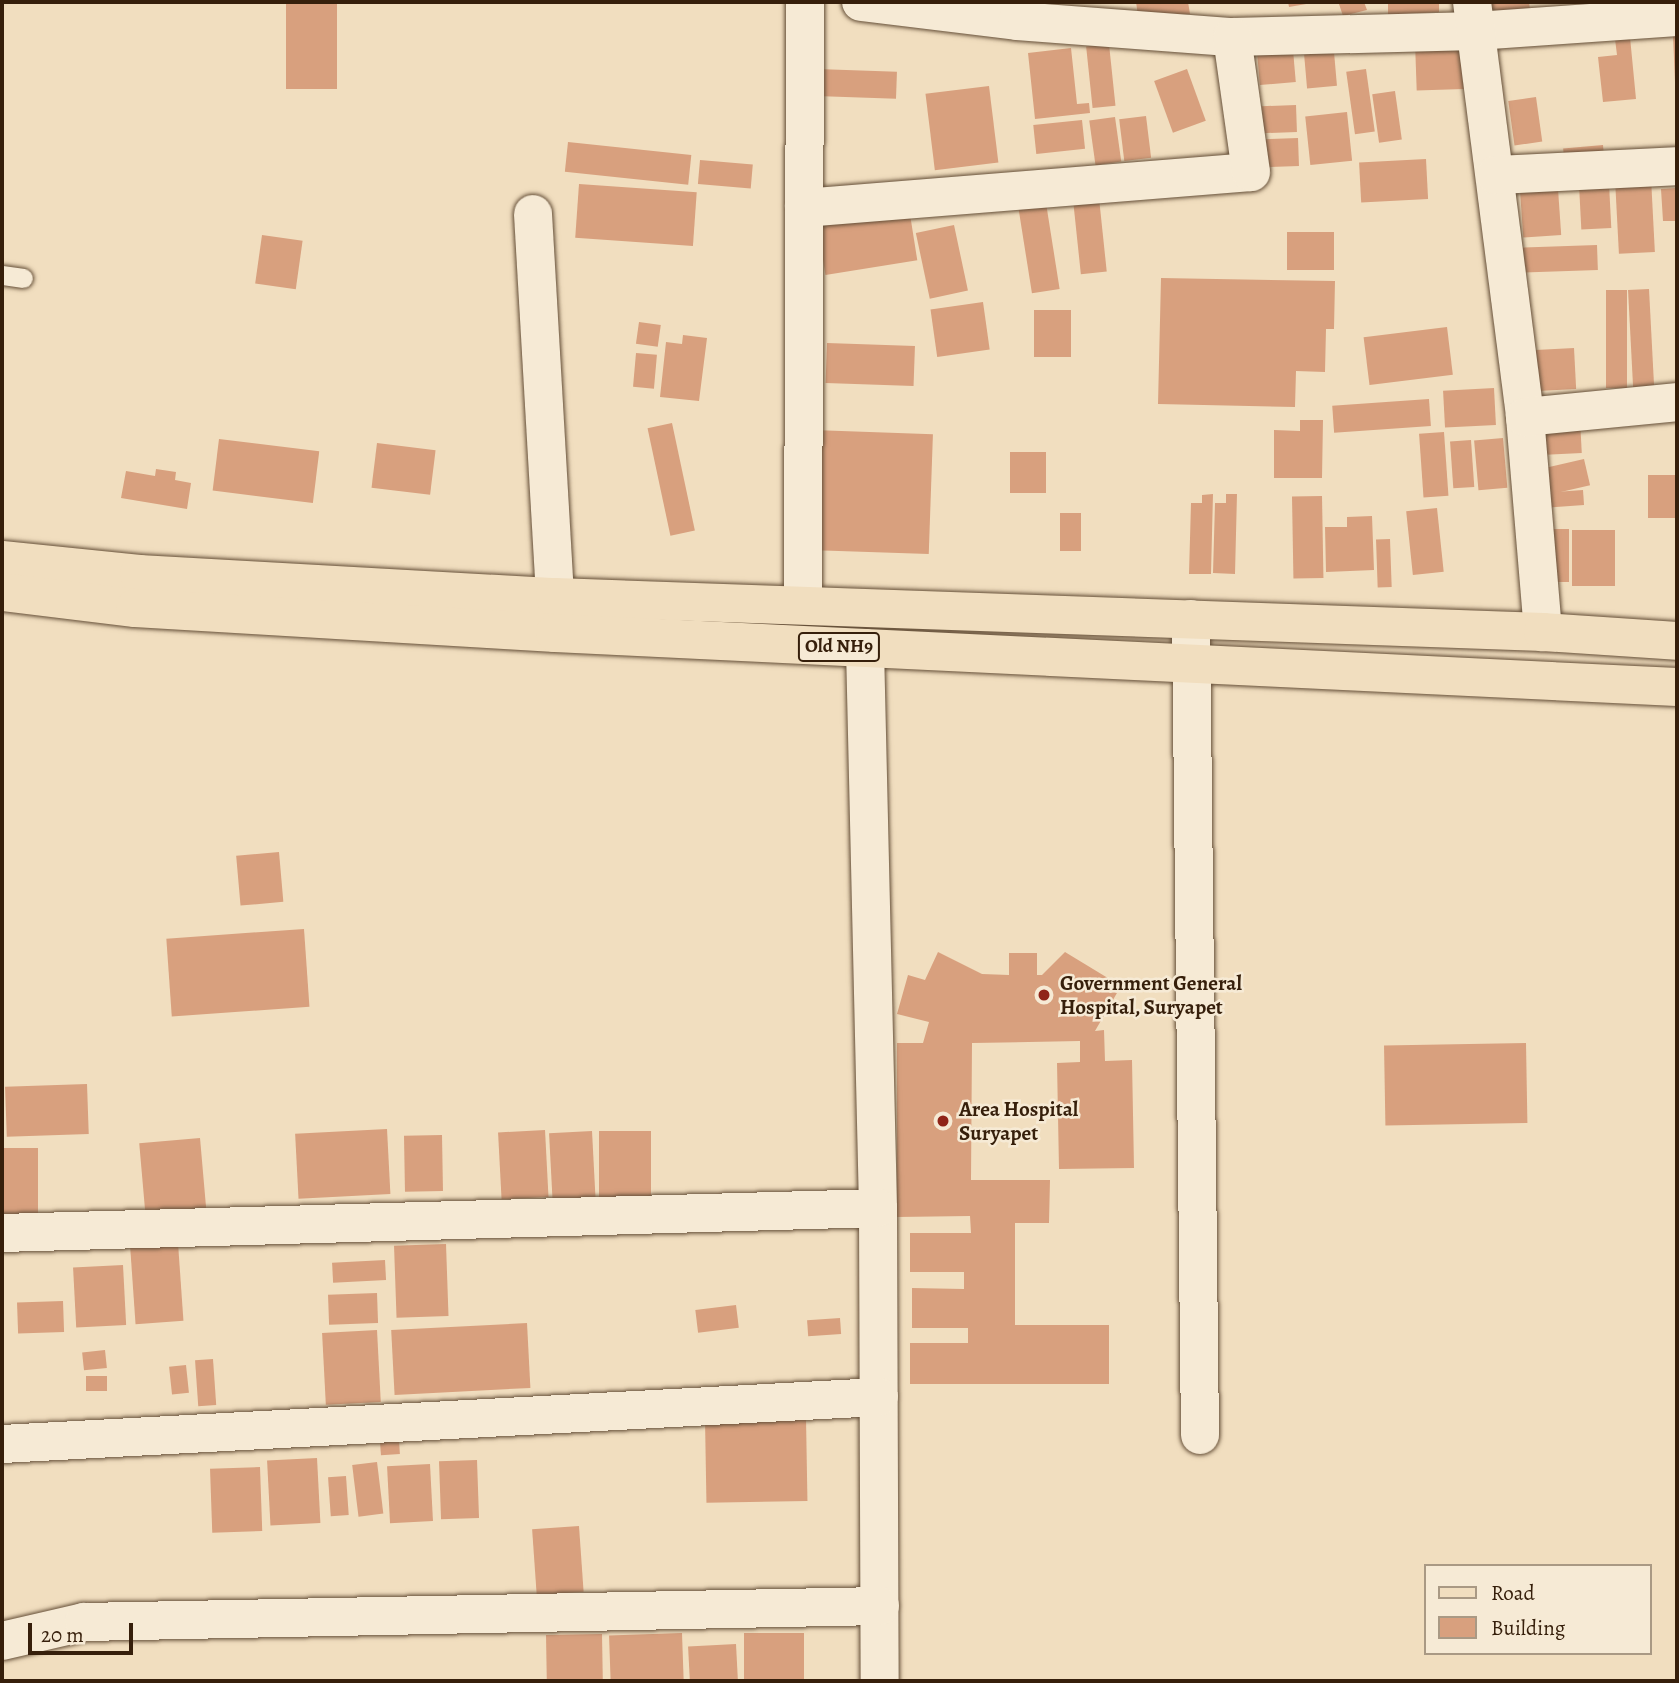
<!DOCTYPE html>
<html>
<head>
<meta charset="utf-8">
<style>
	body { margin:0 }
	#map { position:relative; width:1679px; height:1683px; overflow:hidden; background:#f1debf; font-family:Alegreya,serif }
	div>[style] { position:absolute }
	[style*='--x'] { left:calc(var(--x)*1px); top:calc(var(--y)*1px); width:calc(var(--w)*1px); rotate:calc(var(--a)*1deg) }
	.building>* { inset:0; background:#d8a07e; transform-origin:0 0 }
	.roads { filter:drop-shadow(0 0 2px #654f38) drop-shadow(0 0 2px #654f38) }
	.service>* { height:19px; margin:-9.5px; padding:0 9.5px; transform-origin:9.5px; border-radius:9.5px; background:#f6ead5 }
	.minor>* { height:38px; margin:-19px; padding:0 19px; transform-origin:19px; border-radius:19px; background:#f6ead5 }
	.primary>* { height:38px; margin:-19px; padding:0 19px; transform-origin:19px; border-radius:19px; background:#f1debf }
	.dots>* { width:19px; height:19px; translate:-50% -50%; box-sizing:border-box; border:4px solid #f6ead5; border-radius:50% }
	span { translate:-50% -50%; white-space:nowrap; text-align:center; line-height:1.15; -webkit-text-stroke:5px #f6ead5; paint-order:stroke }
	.shield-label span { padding:2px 5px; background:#f6ead5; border:2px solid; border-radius:5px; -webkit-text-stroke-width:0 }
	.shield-label { font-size:19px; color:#361f0b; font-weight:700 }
	.poi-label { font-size:21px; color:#361f0b; font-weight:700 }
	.left { translate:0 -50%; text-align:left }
	.frame { position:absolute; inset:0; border:4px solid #361f0b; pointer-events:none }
	.legend { position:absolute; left:1424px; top:1564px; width:228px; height:91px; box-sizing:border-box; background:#f6ead5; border:2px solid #a99984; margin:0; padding:9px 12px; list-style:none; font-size:21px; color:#361f0b }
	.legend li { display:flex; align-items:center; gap:14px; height:35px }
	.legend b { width:35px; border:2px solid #a99984 }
	.scale { position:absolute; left:28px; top:1623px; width:105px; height:32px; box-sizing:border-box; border:4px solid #361f0b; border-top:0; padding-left:9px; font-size:21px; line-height:24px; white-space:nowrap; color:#361f0b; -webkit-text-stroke:5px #f6ead5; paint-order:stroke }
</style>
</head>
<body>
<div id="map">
	<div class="building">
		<i style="left:286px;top:2px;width:51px;height:87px"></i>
		<i style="clip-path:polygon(1136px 2px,1188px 2px,1190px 14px,1139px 22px)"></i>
		<i style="clip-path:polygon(1288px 2px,1312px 2px,1312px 3px,1289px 7px)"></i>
		<i style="clip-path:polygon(1364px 2px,1367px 10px,1343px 16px,1339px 4px)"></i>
		<i style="clip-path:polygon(1388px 2px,1439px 2px,1439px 12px,1388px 15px)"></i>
		<i style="clip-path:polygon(1473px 2px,1529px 2px,1530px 10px,1475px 19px)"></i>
		<i style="clip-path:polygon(1673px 35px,1677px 35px,1677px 82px,1675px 82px)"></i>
		<i style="clip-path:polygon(1630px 37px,1636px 99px,1603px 102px,1598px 57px,1617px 55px,1615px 39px)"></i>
		<i style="left:1462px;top:41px;width:48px;height:47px;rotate:88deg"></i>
		<i style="left:1109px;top:44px;width:62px;height:23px;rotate:84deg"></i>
		<i style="clip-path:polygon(1071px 48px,1077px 104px,1089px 103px,1090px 113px,1035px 119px,1028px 53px)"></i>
		<i style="left:1293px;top:50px;width:32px;height:36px;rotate:85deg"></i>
		<i style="left:1334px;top:52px;width:34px;height:30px;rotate:85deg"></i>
		<i style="left:817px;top:69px;width:80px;height:27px;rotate:2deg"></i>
		<i style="left:1187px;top:69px;width:55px;height:35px;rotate:70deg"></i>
		<i style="left:1366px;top:69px;width:63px;height:20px;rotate:82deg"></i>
		<i style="left:989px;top:86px;width:77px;height:64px;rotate:83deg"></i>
		<i style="left:1395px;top:91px;width:49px;height:23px;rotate:82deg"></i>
		<i style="left:1536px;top:97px;width:45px;height:28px;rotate:82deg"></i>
		<i style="left:1296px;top:105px;width:27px;height:34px;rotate:88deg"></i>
		<i style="left:1347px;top:112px;width:49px;height:42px;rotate:84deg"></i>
		<i style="left:1146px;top:116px;width:42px;height:27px;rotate:83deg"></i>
		<i style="left:1115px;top:117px;width:45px;height:26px;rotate:82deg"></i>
		<i style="left:1082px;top:120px;width:29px;height:49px;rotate:84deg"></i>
		<i style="left:1298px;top:138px;width:28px;height:35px;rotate:88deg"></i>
		<i style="left:568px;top:142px;width:124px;height:30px;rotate:6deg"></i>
		<i style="left:1603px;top:145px;width:22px;height:40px;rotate:85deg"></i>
		<i style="left:1426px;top:159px;width:40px;height:67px;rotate:87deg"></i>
		<i style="left:700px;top:160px;width:53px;height:24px;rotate:5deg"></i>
		<i style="left:1651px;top:178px;width:74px;height:36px;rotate:87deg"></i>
		<i style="left:579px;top:184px;width:118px;height:54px;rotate:4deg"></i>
		<i style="left:1609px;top:184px;width:44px;height:30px;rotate:87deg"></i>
		<i style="clip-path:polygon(1677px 188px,1677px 221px,1663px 221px,1661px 189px)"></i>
		<i style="left:1558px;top:189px;width:46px;height:38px;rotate:86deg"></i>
		<i style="left:1099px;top:198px;width:74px;height:26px;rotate:84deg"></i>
		<i style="left:1046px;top:203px;width:87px;height:28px;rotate:81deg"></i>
		<i style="left:909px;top:208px;width:53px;height:93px;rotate:81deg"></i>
		<i style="left:954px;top:225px;width:67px;height:39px;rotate:78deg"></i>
		<i style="left:1287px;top:232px;width:47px;height:38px"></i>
		<i style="left:262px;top:235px;width:41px;height:49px;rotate:8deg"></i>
		<i style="left:1597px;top:245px;width:25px;height:77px;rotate:88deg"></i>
		<i style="clip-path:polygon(1161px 278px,1335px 281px,1334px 329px,1326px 329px,1325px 372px,1296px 371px,1295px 407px,1158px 404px)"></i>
		<i style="left:1649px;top:289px;width:97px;height:21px;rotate:87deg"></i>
		<i style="left:1606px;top:290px;width:21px;height:98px"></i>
		<i style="left:983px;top:302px;width:48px;height:53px;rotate:82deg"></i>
		<i style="left:1034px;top:310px;width:37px;height:47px"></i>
		<i style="left:639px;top:322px;width:22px;height:22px;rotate:8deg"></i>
		<i style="left:1447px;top:327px;width:48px;height:84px;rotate:83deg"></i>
		<i style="clip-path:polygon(683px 335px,707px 338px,699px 401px,660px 397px,666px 342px,682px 344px)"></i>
		<i style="left:827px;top:343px;width:88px;height:40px;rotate:2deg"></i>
		<i style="left:1574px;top:348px;width:41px;height:48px;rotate:87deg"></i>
		<i style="left:636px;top:353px;width:21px;height:34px;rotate:5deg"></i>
		<i style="left:1494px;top:388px;width:37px;height:51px;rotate:87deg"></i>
		<i style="left:1429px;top:399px;width:27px;height:97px;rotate:86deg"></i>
		<i style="left:1580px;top:419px;width:34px;height:46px;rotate:87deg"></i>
		<i style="clip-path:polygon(1300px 420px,1323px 420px,1322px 478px,1274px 478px,1274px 430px,1300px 431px)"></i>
		<i style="left:672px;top:423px;width:110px;height:25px;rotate:78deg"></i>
		<i style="left:813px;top:430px;width:120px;height:120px;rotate:2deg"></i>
		<i style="left:1444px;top:432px;width:64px;height:25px;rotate:86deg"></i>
		<i style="left:1503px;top:438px;width:50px;height:29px;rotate:85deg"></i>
		<i style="left:219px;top:439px;width:101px;height:52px;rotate:7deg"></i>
		<i style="left:1471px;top:440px;width:47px;height:21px;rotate:86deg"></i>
		<i style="left:377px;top:443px;width:59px;height:45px;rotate:7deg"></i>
		<i style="left:1010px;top:452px;width:36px;height:41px"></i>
		<i style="left:1584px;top:459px;width:27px;height:48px;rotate:77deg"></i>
		<i style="clip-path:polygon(156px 469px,176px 472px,175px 480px,191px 483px,187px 509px,121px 498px,126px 471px,155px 476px)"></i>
		<i style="left:1677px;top:475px;width:43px;height:29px;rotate:90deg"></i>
		<i style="left:1583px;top:490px;width:15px;height:35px;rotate:86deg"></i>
		<i style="clip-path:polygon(1213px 494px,1211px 574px,1189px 574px,1191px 503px,1202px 503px,1202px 495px)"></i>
		<i style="clip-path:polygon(1226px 494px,1237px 494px,1235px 574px,1213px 573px,1215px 503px,1226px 503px)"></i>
		<i style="left:1322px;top:496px;width:82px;height:30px;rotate:89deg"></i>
		<i style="left:1437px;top:508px;width:64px;height:31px;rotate:84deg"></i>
		<i style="left:1060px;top:513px;width:21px;height:38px"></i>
		<i style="clip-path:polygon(1372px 516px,1374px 570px,1326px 572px,1325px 527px,1347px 527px,1347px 517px)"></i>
		<i style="left:1548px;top:529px;width:21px;height:53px"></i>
		<i style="left:1572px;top:530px;width:43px;height:56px"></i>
		<i style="left:1390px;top:539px;width:48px;height:14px;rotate:88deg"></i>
		<i style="left:279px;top:852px;width:50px;height:43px;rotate:85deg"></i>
		<i style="left:304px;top:929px;width:78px;height:138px;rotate:86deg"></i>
		<i style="clip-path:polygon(938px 952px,982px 974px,1009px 975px,1009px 953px,1037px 953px,1037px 975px,1042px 975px,1065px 952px,1121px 986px,1095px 1031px,1104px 1030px,1105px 1061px,1132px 1060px,1134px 1168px,1059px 1169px,1057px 1063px,1080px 1062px,1080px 1041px,972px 1043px,971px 1180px,1050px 1180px,1049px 1223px,1015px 1223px,1015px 1325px,1109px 1325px,1109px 1384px,910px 1384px,910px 1343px,968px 1343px,968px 1328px,912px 1328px,912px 1288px,964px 1289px,964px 1272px,910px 1272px,910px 1233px,971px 1233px,970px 1216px,897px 1217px,897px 1043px,923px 1043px,929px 1022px,897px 1014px,908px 975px,925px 980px)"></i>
		<i style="left:1526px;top:1043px;width:80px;height:142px;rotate:89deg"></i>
		<i style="left:87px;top:1084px;width:50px;height:82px;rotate:88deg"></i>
		<i style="left:387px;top:1129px;width:65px;height:92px;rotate:87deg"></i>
		<i style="left:545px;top:1130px;width:67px;height:47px;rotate:87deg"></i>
		<i style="left:592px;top:1131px;width:69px;height:43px;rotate:87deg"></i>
		<i style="left:599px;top:1131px;width:52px;height:73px"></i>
		<i style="left:442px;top:1135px;width:56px;height:38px;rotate:89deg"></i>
		<i style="left:200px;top:1138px;width:72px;height:61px;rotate:85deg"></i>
		<i style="left:2px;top:1148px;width:36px;height:72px"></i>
		<i style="left:178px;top:1243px;width:78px;height:48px;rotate:86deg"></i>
		<i style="left:446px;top:1244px;width:72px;height:52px;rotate:88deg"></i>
		<i style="left:385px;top:1260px;width:20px;height:53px;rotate:87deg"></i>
		<i style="left:123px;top:1265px;width:60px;height:50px;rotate:87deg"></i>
		<i style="left:377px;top:1293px;width:30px;height:49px;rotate:88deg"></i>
		<i style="left:63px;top:1301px;width:31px;height:46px;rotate:88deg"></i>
		<i style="left:736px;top:1305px;width:23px;height:41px;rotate:83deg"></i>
		<i style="left:840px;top:1318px;width:16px;height:33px;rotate:86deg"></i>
		<i style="left:527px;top:1323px;width:65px;height:136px;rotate:87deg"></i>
		<i style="left:377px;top:1330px;width:72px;height:55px;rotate:87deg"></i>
		<i style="left:105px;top:1350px;width:18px;height:23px;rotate:84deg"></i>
		<i style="left:213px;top:1359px;width:46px;height:18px;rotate:86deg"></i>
		<i style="left:186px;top:1365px;width:28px;height:17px;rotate:84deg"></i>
		<i style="left:107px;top:1376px;width:15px;height:21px;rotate:90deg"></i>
		<i style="left:806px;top:1418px;width:83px;height:101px;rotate:89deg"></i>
		<i style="left:399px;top:1441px;width:13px;height:19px;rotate:86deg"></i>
		<i style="left:317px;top:1458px;width:65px;height:50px;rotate:87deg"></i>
		<i style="left:477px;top:1460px;width:58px;height:38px;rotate:88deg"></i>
		<i style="left:377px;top:1462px;width:52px;height:25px;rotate:83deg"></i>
		<i style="left:430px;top:1464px;width:57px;height:43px;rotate:87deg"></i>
		<i style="left:260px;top:1467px;width:64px;height:50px;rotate:88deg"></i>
		<i style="left:346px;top:1476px;width:39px;height:18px;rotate:86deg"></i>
		<i style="left:579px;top:1526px;width:66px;height:47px;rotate:86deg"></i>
		<i style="left:682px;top:1633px;width:48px;height:73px;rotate:88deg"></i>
		<i style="left:804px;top:1633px;width:48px;height:60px;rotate:90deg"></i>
		<i style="left:602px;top:1634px;width:47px;height:56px;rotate:89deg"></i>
		<i style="left:736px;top:1644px;width:37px;height:48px;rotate:87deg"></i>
	</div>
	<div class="roads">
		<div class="service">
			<i style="--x:2;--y:275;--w:21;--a:8"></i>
		</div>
		<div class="minor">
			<i style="--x:861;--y:2;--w:157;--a:6.9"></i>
			<i style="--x:1017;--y:21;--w:216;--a:4.3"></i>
			<i style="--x:1232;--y:37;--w:244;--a:-1.4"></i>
			<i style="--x:1476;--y:31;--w:201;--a:-4"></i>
			<i style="--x:1472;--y:2;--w:418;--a:82.7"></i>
			<i style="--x:1525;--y:417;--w:216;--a:85.2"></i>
			<i style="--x:1496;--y:175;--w:181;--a:-2.8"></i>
			<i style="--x:804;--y:208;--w:448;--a:-4.6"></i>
			<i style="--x:1251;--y:172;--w:136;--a:-98"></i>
			<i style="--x:533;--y:214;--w:384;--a:86.7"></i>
			<i style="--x:1525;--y:417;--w:153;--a:-5.6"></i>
			<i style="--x:803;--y:604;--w:602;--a:-89.81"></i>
			<i style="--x:1191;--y:619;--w:816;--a:89.37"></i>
			<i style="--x:865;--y:648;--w:560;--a:88.67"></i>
			<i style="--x:878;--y:1208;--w:473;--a:89.8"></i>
			<i style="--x:2;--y:1233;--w:876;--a:-1.63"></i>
			<i style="--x:2;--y:1444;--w:878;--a:-3.07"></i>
			<i style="--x:2;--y:1641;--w:84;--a:-13"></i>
			<i style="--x:84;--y:1622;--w:796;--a:-1.15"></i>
		</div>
		<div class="primary">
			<i style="--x:2;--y:560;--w:138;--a:5.8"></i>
			<i style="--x:139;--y:574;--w:417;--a:3.2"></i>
			<i style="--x:555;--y:597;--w:989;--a:2.03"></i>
			<i style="--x:1543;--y:632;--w:134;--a:3.8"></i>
			<i style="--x:2;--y:592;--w:134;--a:6.9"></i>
			<i style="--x:135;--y:608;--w:421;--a:3.4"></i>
			<i style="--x:555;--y:633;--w:1123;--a:2.76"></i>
		</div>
	</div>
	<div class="dots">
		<i style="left:1044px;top:995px;background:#8f2418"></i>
		<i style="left:943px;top:1121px;background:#8f2418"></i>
	</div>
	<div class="shield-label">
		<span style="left:839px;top:647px">Old NH9</span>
	</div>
	<div class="poi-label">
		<span class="left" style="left:1060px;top:995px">Government General<br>Hospital, Suryapet</span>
		<span class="left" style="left:959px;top:1121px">Area Hospital<br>Suryapet</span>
	</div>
	<div class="frame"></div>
	<ul class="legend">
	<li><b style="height:9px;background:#f1debf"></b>Road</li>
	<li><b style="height:19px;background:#d8a07e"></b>Building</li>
	</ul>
	<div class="scale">20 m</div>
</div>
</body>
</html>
